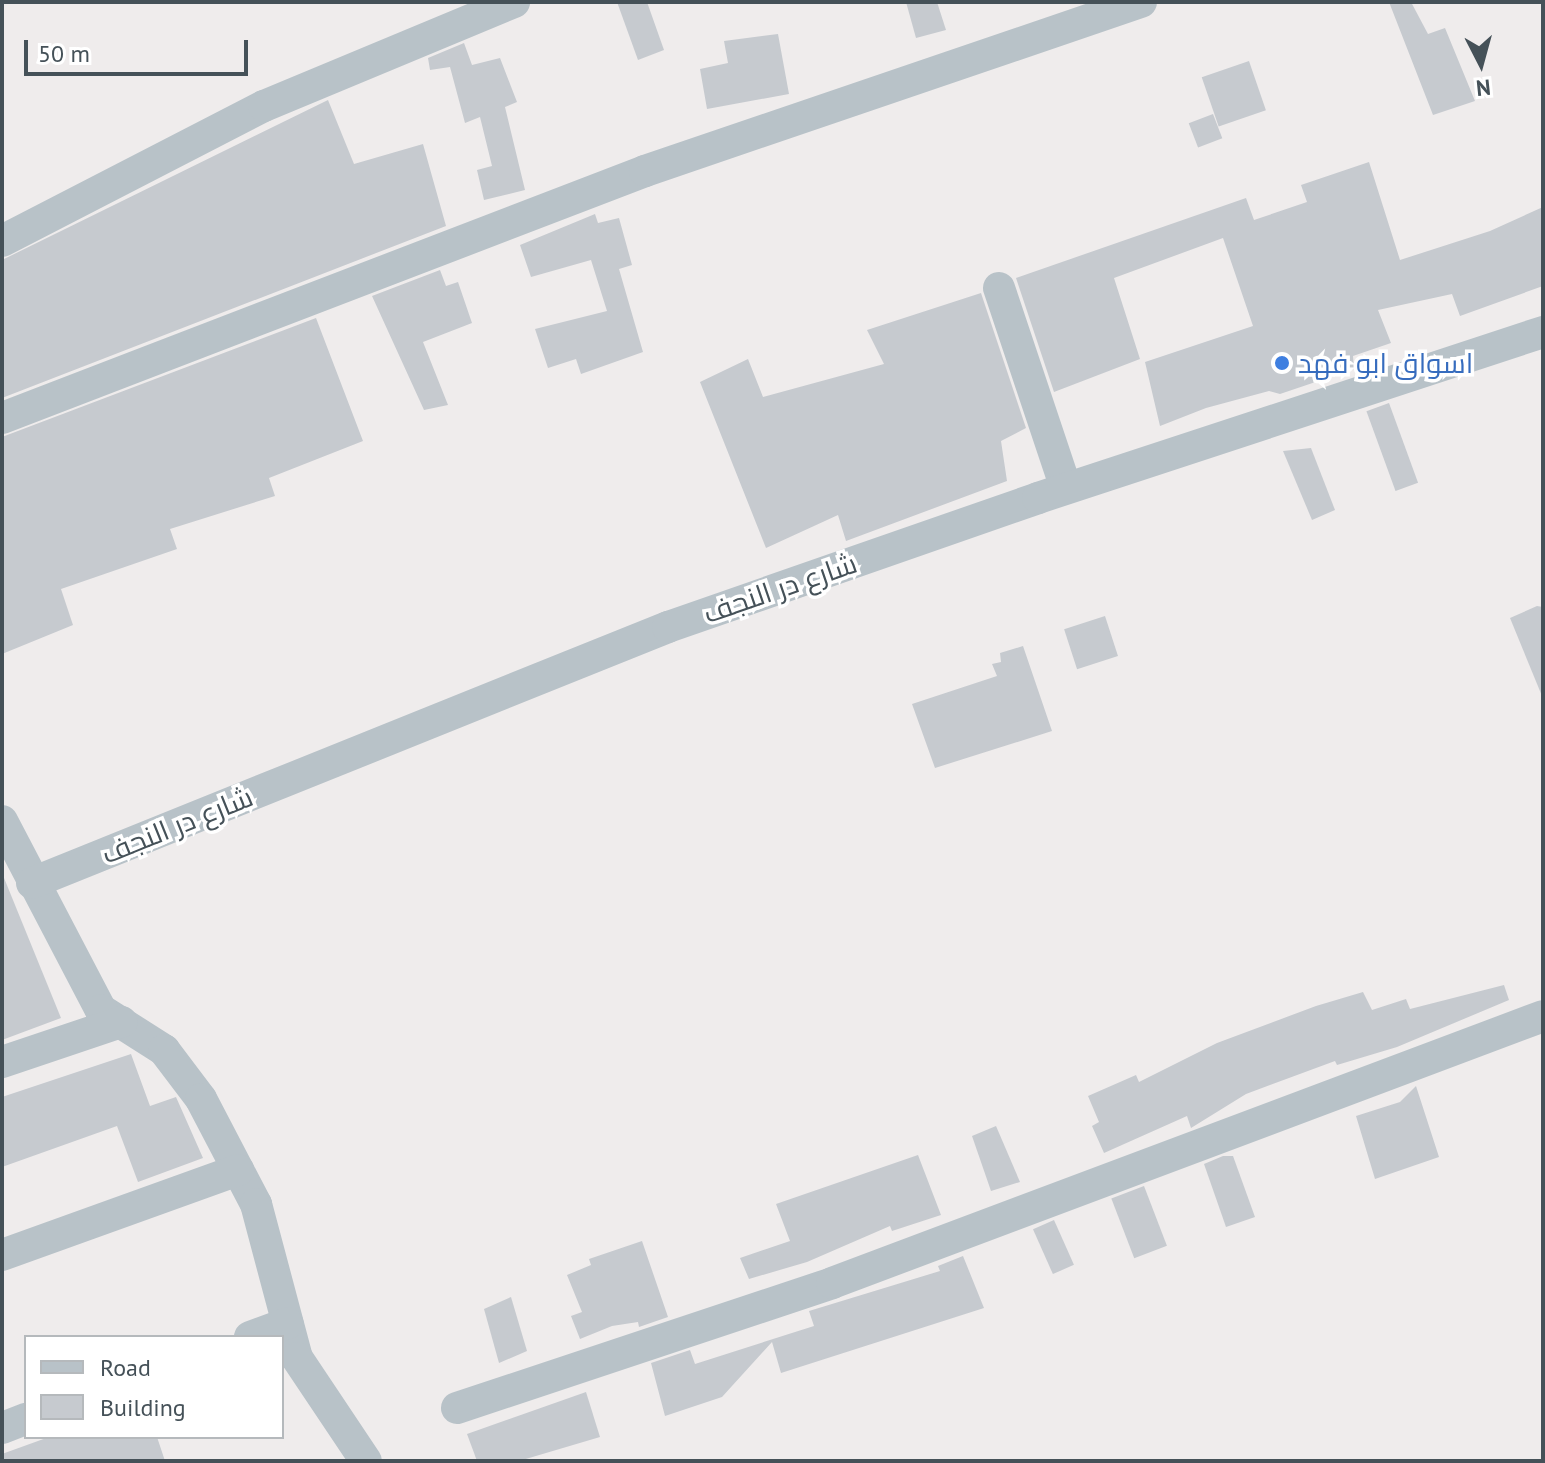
<!DOCTYPE html>
<html>
<head>
<meta charset="utf-8">
<style>
	body { margin:0 }
	#map { position:relative; width:1545px; height:1463px; overflow:hidden; background:#efecec; font-family:"PT Sans",Cairo,sans-serif }
	div>[style] { position:absolute }
	[style*='--x'] { left:calc(var(--x)*1px); top:calc(var(--y)*1px); width:calc(var(--w)*1px); rotate:calc(var(--a)*1deg) }
	.building>* { inset:0; background:#c6cacf; transform-origin:0 0 }
	.street>* { height:32px; margin:-16px; padding:0 16px; transform-origin:16px; border-radius:16px; background:#b8c2c8 }
	.dots>* { width:22px; height:22px; translate:-50% -50%; box-sizing:border-box; border:4px solid #fff; border-radius:50% }
	span { translate:-50% -50%; white-space:nowrap; text-align:center; line-height:1.15; -webkit-text-stroke:7px #fff; paint-order:stroke }
	.shop-label { font-size:28px; color:#366cbe }
	.left { translate:0 -50%; text-align:left }
	.street-label { font-size:28px; color:#455158 }
	.frame { position:absolute; inset:0; border:4px solid #455158; pointer-events:none }
	.legend { position:absolute; left:24px; top:1335px; width:260px; height:104px; box-sizing:border-box; background:#fff; border:2px solid #b5b9bc; margin:0; padding:10px 14px; list-style:none; font-size:24px; color:#455158 }
	.legend li { display:flex; align-items:center; gap:16px; height:40px }
	.legend b { width:40px; border:2px solid #b5b9bc }
	.north { position:absolute; left:1441px; top:24px; width:80px; height:80px; -webkit-text-stroke:6px #fff; paint-order:stroke; rotate:174deg; font-size:22px; font-weight:700; line-height:32px; text-align:center; color:#455158 }
	.north::after { content:''; display:block; margin:auto; width:28px; height:36px; background:#455158; clip-path:polygon(50% 0,100% 100%,50% 72%,0 100%) }
	.scale { position:absolute; left:24px; top:40px; width:224px; height:36px; box-sizing:border-box; border:4px solid #455158; border-top:0; padding-left:10px; font-size:24px; line-height:28px; white-space:nowrap; color:#455158; -webkit-text-stroke:6px #fff; paint-order:stroke }
</style>
</head>
<body>
<div id="map">
	<div class="building">
		<i style="clip-path:polygon(617px 2px,647px 2px,664px 50px,638px 60px)"></i>
		<i style="clip-path:polygon(906px 2px,937px 2px,946px 30px,916px 38px)"></i>
		<i style="clip-path:polygon(1389px 2px,1411px 2px,1428px 34px,1445px 28px,1475px 101px,1433px 115px)"></i>
		<i style="clip-path:polygon(778px 34px,789px 94px,707px 109px,700px 69px,728px 63px,724px 41px)"></i>
		<i style="clip-path:polygon(464px 43px,472px 65px,500px 58px,517px 102px,505px 107px,525px 190px,484px 200px,477px 170px,492px 166px,480px 117px,465px 123px,450px 67px,430px 70px,428px 58px)"></i>
		<i style="left:1249px;top:61px;width:52px;height:50px;rotate:71deg"></i>
		<i style="clip-path:polygon(328px 100px,354px 164px,423px 144px,446px 226px,2px 398px,2px 260px)"></i>
		<i style="left:1213px;top:114px;width:26px;height:26px;rotate:69deg"></i>
		<i style="clip-path:polygon(1369px 162px,1400px 260px,1490px 231px,1543px 207px,1543px 286px,1460px 316px,1452px 294px,1378px 310px,1391px 343px,1353px 356px,1354px 369px,1280px 394px,1269px 391px,1206px 408px,1160px 426px,1145px 362px,1253px 326px,1223px 238px,1114px 278px,1140px 359px,1054px 392px,1016px 278px,1246px 198px,1254px 220px,1307px 202px,1301px 185px)"></i>
		<i style="clip-path:polygon(595px 214px,598px 223px,619px 218px,632px 265px,619px 269px,643px 352px,581px 374px,576px 359px,548px 368px,535px 329px,607px 311px,591px 260px,531px 277px,520px 245px)"></i>
		<i style="clip-path:polygon(440px 270px,446px 286px,458px 282px,472px 323px,423px 342px,448px 405px,424px 410px,372px 296px)"></i>
		<i style="clip-path:polygon(981px 293px,1026px 428px,1001px 441px,1007px 481px,846px 541px,838px 515px,766px 548px,700px 382px,748px 359px,763px 397px,884px 364px,867px 330px)"></i>
		<i style="clip-path:polygon(316px 318px,363px 441px,269px 478px,275px 496px,170px 529px,177px 549px,61px 589px,73px 625px,2px 654px,2px 437px)"></i>
		<i style="left:1389px;top:403px;width:85px;height:24px;rotate:70deg"></i>
		<i style="clip-path:polygon(1311px 448px,1335px 510px,1312px 520px,1283px 451px)"></i>
		<i style="clip-path:polygon(1537px 606px,1543px 607px,1542px 696px,1510px 618px)"></i>
		<i style="left:1105px;top:616px;width:42px;height:43px;rotate:72deg"></i>
		<i style="clip-path:polygon(1023px 646px,1052px 731px,935px 768px,912px 704px,997px 676px,992px 664px,1001px 662px,1000px 653px)"></i>
		<i style="clip-path:polygon(2px 873px,61px 1018px,2px 1040px)"></i>
		<i style="clip-path:polygon(1504px 985px,1509px 1000px,1397px 1047px,1337px 1065px,1335px 1061px,1246px 1094px,1191px 1128px,1187px 1116px,1104px 1153px,1092px 1126px,1099px 1122px,1088px 1096px,1136px 1075px,1139px 1082px,1217px 1043px,1316px 1006px,1363px 992px,1372px 1010px,1406px 999px,1410px 1009px)"></i>
		<i style="clip-path:polygon(131px 1054px,150px 1106px,176px 1097px,203px 1158px,138px 1182px,117px 1126px,2px 1167px,2px 1097px)"></i>
		<i style="clip-path:polygon(1416px 1086px,1439px 1157px,1375px 1179px,1356px 1116px,1400px 1102px)"></i>
		<i style="clip-path:polygon(996px 1126px,1020px 1182px,991px 1191px,972px 1136px)"></i>
		<i style="clip-path:polygon(918px 1155px,941px 1215px,892px 1231px,890px 1226px,807px 1262px,749px 1279px,740px 1258px,790px 1241px,776px 1204px)"></i>
		<i style="clip-path:polygon(1223px 1156px,1233px 1156px,1255px 1217px,1226px 1227px,1204px 1164px)"></i>
		<i style="left:1144px;top:1186px;width:64px;height:35px;rotate:69deg"></i>
		<i style="left:1054px;top:1220px;width:49px;height:23px;rotate:66deg"></i>
		<i style="clip-path:polygon(642px 1241px,668px 1317px,639px 1327px,638px 1322px,612px 1326px,580px 1339px,571px 1316px,582px 1312px,567px 1275px,591px 1265px,589px 1259px)"></i>
		<i style="clip-path:polygon(963px 1256px,984px 1308px,781px 1373px,772px 1342px,722px 1397px,665px 1416px,651px 1363px,690px 1350px,695px 1364px,814px 1326px,809px 1311px,940px 1271px,938px 1266px)"></i>
		<i style="clip-path:polygon(511px 1297px,527px 1351px,499px 1363px,484px 1309px)"></i>
		<i style="clip-path:polygon(586px 1392px,600px 1437px,519px 1461px,477px 1461px,467px 1434px)"></i>
		<i style="clip-path:polygon(49px 1437px,157px 1437px,165px 1461px,2px 1461px,2px 1454px)"></i>
	</div>
	<div class="street">
		<i style="--x:2;--y:241;--w:295;--a:-27.3"></i>
		<i style="--x:264;--y:106;--w:271;--a:-22.6"></i>
		<i style="--x:999;--y:288;--w:211;--a:71.5"></i>
		<i style="--x:2;--y:418;--w:689;--a:-21.01"></i>
		<i style="--x:645;--y:171;--w:524;--a:-18.82"></i>
		<i style="--x:2;--y:821;--w:213;--a:62.4"></i>
		<i style="--x:101;--y:1010;--w:75;--a:32.4"></i>
		<i style="--x:164;--y:1050;--w:61;--a:52.9"></i>
		<i style="--x:201;--y:1099;--w:119;--a:62.4"></i>
		<i style="--x:256;--y:1204;--w:159;--a:75.1"></i>
		<i style="--x:297;--y:1358;--w:124;--a:56.2"></i>
		<i style="--x:32;--y:883;--w:686;--a:-21.93"></i>
		<i style="--x:668;--y:627;--w:392;--a:-19.2"></i>
		<i style="--x:1038;--y:498;--w:532;--a:-18.2"></i>
		<i style="--x:2;--y:1062;--w:126;--a:-18.6"></i>
		<i style="--x:2;--y:1255;--w:251;--a:-19.8"></i>
		<i style="--x:250;--y:1337;--w:40;--a:-20.2"></i>
		<i style="--x:457;--y:1408;--w:395;--a:-18.4"></i>
		<i style="--x:832;--y:1283;--w:759;--a:-20.58"></i>
		<i style="--x:2;--y:1428;--w:26;--a:-21"></i>
	</div>
	<div class="dots">
		<i style="left:1282px;top:363px;background:#3f7fe0"></i>
	</div>
	<div class="shop-label">
		<span class="left" style="left:1298px;top:363px">اسواق ابو فهد</span>
	</div>
	<div class="street-label">
		<span style="left:780px;top:588px;rotate:-19deg">شارع در النجف</span>
		<span style="left:177px;top:825px;rotate:-22deg">شارع در النجف</span>
	</div>
	<div class="frame"></div>
	<ul class="legend">
	<li><b style="height:10px;background:#b8c2c8"></b>Road</li>
	<li><b style="height:22px;background:#c6cacf"></b>Building</li>
	</ul>
	<div class="north">N</div>
	<div class="scale">50 m</div>
</div>
</body>
</html>
